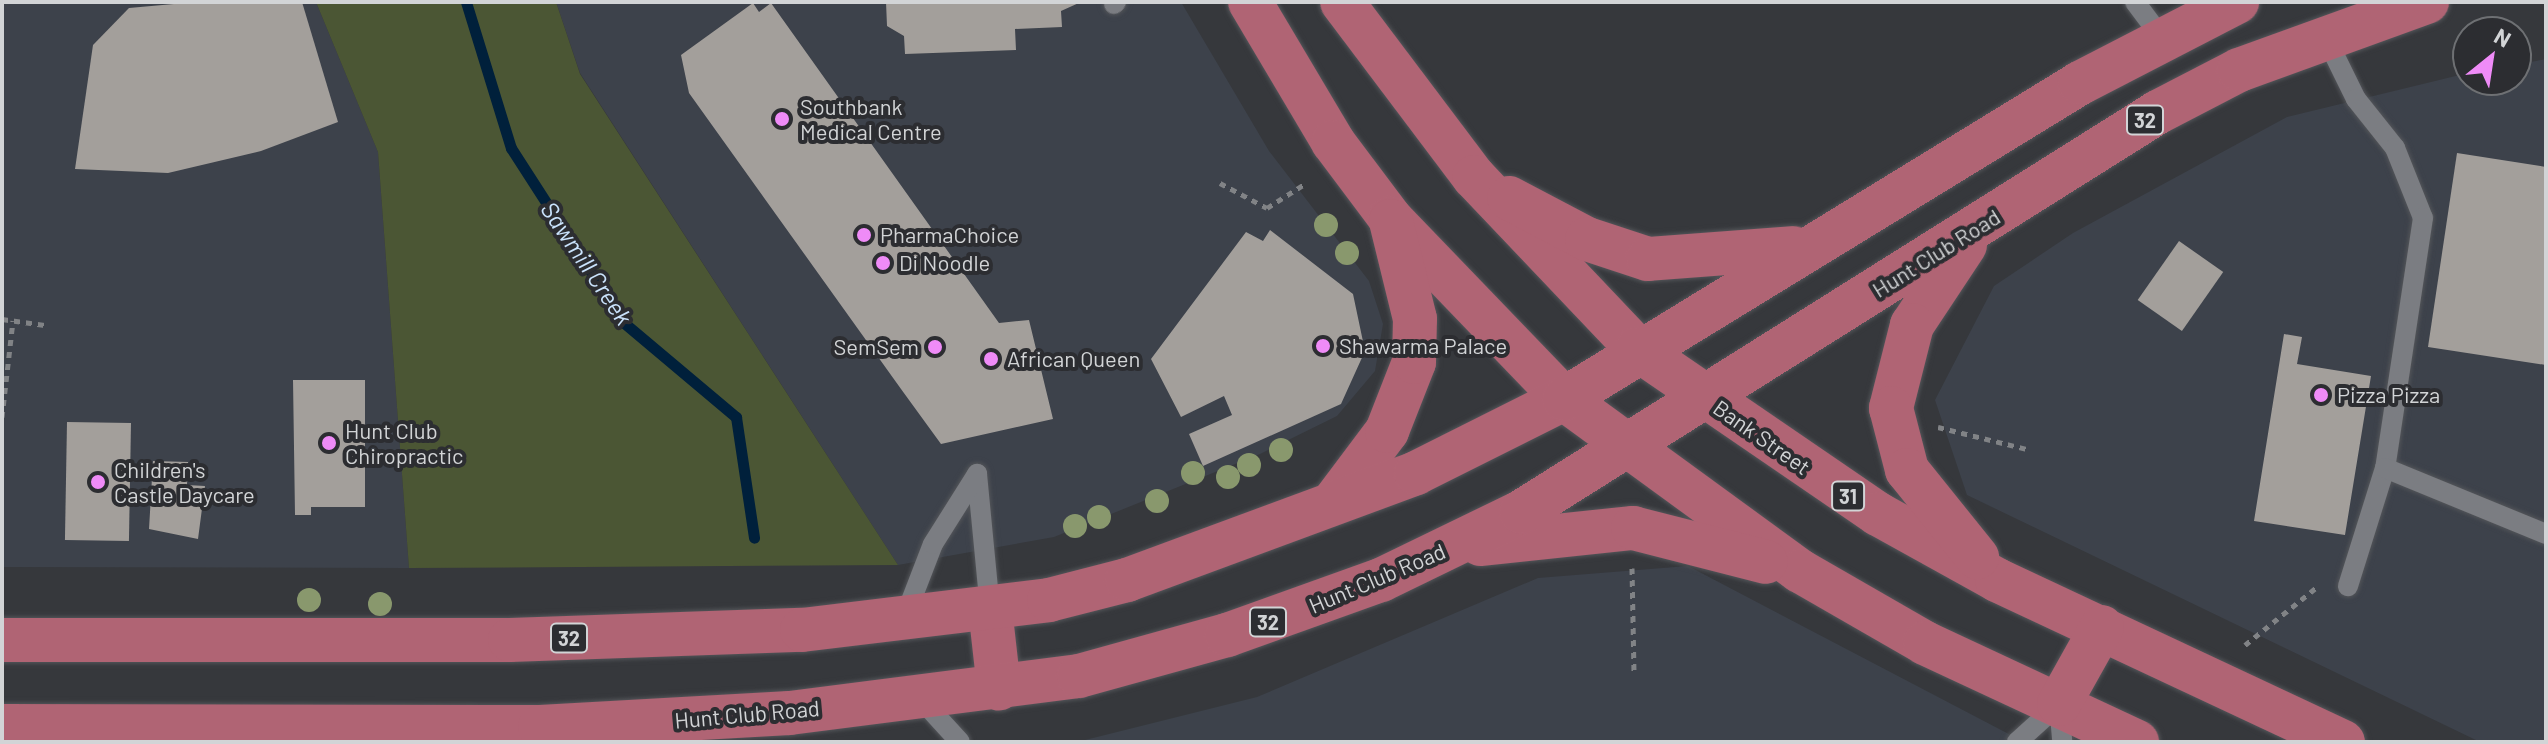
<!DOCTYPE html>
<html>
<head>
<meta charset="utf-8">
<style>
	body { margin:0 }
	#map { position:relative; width:2548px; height:744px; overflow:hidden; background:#36383c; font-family:Barlow,sans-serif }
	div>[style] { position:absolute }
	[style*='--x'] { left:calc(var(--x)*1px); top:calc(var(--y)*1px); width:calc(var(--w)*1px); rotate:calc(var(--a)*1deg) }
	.built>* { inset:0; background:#3d424b }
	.green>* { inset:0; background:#4b5634 }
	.stream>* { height:11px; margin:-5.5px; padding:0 5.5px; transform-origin:5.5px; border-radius:5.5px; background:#00203b }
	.building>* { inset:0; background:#a39f9b; transform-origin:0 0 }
	.path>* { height:5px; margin-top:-2.5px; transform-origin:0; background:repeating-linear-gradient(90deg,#818386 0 6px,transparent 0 12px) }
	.roads { filter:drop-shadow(0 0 2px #535559) drop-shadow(0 0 2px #535559) }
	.lane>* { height:20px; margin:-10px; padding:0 10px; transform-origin:10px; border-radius:10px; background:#7b7d82 }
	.primary>* { height:44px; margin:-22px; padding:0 22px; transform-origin:22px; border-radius:22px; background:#b06474 }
	.trees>* { width:24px; height:24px; margin:-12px; border-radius:50%; background:#89986d }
	.dots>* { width:22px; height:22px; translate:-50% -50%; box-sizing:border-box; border:4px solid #2c2d31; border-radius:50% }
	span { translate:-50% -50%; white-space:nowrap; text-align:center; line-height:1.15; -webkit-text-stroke:8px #2c2d31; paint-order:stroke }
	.shield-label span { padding:2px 6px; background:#2c2d31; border:2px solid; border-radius:6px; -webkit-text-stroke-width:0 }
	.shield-label { font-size:20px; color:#d2d4d6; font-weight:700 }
	.poi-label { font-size:22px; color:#d2d4d6 }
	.left { translate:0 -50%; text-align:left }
	.right { translate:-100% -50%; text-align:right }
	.street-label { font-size:22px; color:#d2d4d6 }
	.water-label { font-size:24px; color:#cae3fc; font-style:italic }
	.frame { position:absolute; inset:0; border:4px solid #d2d4d6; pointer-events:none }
	.north { position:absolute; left:2452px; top:16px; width:80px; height:80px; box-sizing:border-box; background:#2c2d31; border:2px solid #6e7073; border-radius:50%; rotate:30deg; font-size:22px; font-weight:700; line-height:32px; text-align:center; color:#d2d4d6 }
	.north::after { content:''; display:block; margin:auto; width:28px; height:36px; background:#ef8bf7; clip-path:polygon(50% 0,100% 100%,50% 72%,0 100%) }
</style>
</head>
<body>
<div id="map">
	<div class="built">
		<i style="clip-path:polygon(2px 2px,316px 2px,378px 152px,409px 568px,2px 567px)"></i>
		<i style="clip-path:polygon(556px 2px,1181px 2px,1269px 151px,1369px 281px,1383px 324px,1375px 371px,1337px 416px,1260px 454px,1054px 537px,898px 565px,580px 73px)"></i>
		<i style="clip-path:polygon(2546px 59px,2546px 742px,2480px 742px,1967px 495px,1935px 400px,1994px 286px,2073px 233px,2287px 117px,2468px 73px,2468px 80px,2516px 80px,2516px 65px)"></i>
		<i style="clip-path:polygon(1688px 566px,2024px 742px,1077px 742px,1257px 697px,1538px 578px)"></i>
	</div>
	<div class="green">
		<i style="clip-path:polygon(316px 2px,556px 2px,580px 74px,898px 565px,409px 568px,378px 152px)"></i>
	</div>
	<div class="stream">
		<i style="--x:466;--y:2;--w:153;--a:72.9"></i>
		<i style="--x:511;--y:148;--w:207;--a:57.2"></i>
		<i style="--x:623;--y:322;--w:148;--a:40.1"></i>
		<i style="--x:736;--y:417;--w:122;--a:81.5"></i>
	</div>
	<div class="building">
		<i style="clip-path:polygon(196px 2px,302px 2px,338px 122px,261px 151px,168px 173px,75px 169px,93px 45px,129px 8px)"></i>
		<i style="clip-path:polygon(886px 2px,1081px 2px,1061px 11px,1062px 27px,1015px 29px,1016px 50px,905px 54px,904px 36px,887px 26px)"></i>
		<i style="clip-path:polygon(753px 3px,759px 12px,771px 3px,999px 323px,1029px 320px,1053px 419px,941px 444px,901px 389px,689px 93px,681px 55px)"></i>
		<i style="clip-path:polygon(2457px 153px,2546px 167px,2546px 365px,2428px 347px)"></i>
		<i style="clip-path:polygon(1270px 230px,1353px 294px,1365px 351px,1341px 404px,1203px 466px,1189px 434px,1232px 415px,1224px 396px,1181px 417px,1151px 359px,1246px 232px,1263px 241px)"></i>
		<i style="left:2179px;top:241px;width:54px;height:72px;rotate:35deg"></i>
		<i style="clip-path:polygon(2284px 334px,2302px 337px,2297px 364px,2371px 376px,2345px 535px,2254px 521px)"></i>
		<i style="clip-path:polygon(293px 380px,365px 380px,365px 507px,311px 507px,311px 515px,295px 515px)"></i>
		<i style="left:67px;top:422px;width:64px;height:118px;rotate:1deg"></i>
		<i style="clip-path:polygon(153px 461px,188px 462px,187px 485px,205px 486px,198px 539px,149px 529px)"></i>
	</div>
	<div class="path">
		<i style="--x:1220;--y:183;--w:53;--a:28"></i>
		<i style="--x:1267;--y:208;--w:43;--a:-32.6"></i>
		<i style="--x:2;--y:319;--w:43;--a:7.9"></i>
		<i style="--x:2;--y:417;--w:97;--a:-83.5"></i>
		<i style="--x:1938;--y:427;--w:92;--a:13.9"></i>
		<i style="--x:1632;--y:568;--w:103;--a:88.9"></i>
		<i style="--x:2245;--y:645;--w:94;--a:-38.9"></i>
	</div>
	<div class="roads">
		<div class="lane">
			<i style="--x:2135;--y:2;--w:45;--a:53.1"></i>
			<i style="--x:1114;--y:4;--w:3;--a:-45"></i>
			<i style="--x:2325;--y:36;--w:70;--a:63.8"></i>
			<i style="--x:2356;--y:99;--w:63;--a:51.5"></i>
			<i style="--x:2395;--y:148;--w:75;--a:68.2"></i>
			<i style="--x:2423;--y:218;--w:253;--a:98.6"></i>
			<i style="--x:2385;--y:468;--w:124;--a:107.4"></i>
			<i style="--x:2385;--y:468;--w:174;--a:22.3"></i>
			<i style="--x:977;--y:474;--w:135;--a:84.5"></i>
			<i style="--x:904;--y:619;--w:80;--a:-68.9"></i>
			<i style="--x:933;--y:544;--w:83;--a:-57.8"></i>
			<i style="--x:918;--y:696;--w:62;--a:47.6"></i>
			<i style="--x:2059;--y:704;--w:38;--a:85"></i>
			<i style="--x:2017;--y:742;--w:57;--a:-42.1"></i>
		</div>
		<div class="primary">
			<i style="--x:1250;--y:2;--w:163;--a:59.3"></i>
			<i style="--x:1333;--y:142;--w:95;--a:53.1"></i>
			<i style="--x:1390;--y:218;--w:251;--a:46.1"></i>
			<i style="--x:1564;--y:399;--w:292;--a:36.1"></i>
			<i style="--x:1800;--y:571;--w:144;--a:29.9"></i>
			<i style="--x:1925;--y:643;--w:234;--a:25"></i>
			<i style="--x:1342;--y:2;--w:219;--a:53"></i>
			<i style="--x:1474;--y:177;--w:237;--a:46.5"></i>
			<i style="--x:1637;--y:349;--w:292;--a:34.4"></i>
			<i style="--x:1878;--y:514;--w:136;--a:29"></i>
			<i style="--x:1997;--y:580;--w:382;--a:25.1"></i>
			<i style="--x:1509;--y:198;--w:88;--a:27.7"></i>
			<i style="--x:1587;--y:239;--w:64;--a:18.2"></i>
			<i style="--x:1648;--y:259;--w:146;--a:-4.3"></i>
			<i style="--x:1965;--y:245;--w:96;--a:123.5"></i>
			<i style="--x:1912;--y:325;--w:86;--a:104.2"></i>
			<i style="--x:1891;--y:408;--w:64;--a:75.5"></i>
			<i style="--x:1907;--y:470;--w:112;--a:51.2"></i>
			<i style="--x:1333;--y:503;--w:90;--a:-53.1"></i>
			<i style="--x:1387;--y:431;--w:74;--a:-68.6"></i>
			<i style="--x:1414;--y:362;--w:43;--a:-88.7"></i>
			<i style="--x:1415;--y:319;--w:101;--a:-103.8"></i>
			<i style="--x:1480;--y:544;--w:154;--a:-6"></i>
			<i style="--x:1633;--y:528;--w:137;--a:14.3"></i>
			<i style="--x:990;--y:608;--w:81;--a:83.6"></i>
			<i style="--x:2;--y:640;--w:508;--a:0"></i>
			<i style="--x:510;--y:640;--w:292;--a:-2"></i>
			<i style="--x:802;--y:630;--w:249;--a:-6.9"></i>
			<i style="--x:1049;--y:600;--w:81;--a:-14.4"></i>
			<i style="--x:1127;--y:580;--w:308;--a:-20.3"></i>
			<i style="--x:1416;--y:473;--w:165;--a:-26.6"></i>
			<i style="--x:1564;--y:399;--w:605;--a:-31.48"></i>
			<i style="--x:2080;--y:83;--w:177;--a:-27.3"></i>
			<i style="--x:2059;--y:704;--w:88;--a:-60.8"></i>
			<i style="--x:2;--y:726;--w:538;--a:0.11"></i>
			<i style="--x:540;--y:727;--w:250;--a:-3.2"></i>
			<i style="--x:790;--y:713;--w:291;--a:-7.3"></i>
			<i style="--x:1079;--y:676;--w:154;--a:-15.5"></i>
			<i style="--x:1227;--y:635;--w:164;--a:-19.7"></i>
			<i style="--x:1381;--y:580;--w:156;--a:-25.9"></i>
			<i style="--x:1521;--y:512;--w:752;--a:-32.13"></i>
			<i style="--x:2158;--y:112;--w:91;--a:-27.4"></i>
			<i style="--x:2239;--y:70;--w:200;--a:-19.9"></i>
		</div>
	</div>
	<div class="trees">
		<i style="left:1326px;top:225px"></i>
		<i style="left:1347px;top:253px"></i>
		<i style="left:1281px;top:450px"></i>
		<i style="left:1249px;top:465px"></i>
		<i style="left:1193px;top:473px"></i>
		<i style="left:1228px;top:477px"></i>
		<i style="left:1157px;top:501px"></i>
		<i style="left:1099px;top:517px"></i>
		<i style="left:1075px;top:526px"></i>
		<i style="left:309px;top:600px"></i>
		<i style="left:380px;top:604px"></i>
	</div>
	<div class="dots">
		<i style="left:782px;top:119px;background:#ef8bf7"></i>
		<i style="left:864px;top:235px;background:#ef8bf7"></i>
		<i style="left:883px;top:263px;background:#ef8bf7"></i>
		<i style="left:1323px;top:346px;background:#ef8bf7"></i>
		<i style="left:935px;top:347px;background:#ef8bf7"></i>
		<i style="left:991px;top:359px;background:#ef8bf7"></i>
		<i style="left:2321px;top:395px;background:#ef8bf7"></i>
		<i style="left:329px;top:443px;background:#ef8bf7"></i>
		<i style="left:98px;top:482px;background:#ef8bf7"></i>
	</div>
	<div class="shield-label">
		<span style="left:2145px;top:120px">32</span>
		<span style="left:1848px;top:496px">31</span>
		<span style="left:1268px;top:622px">32</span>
		<span style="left:569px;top:638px">32</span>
	</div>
	<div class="poi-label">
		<span class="left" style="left:800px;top:119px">Southbank<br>Medical Centre</span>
		<span class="left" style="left:880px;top:235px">PharmaChoice</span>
		<span class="left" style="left:899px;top:263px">Di Noodle</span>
		<span class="left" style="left:1339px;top:346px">Shawarma Palace</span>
		<span class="right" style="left:919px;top:347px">SemSem</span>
		<span class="left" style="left:1007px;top:359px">African Queen</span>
		<span class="left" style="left:2337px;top:395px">Pizza Pizza</span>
		<span class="left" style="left:345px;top:443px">Hunt Club<br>Chiropractic</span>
		<span class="left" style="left:114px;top:482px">Children's<br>Castle Daycare</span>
	</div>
	<div class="street-label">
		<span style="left:1936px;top:253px;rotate:-32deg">Hunt Club Road</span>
		<span style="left:1762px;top:437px;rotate:35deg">Bank Street</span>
		<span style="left:1377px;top:578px;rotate:-23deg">Hunt Club Road</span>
		<span style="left:747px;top:714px;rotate:-5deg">Hunt Club Road</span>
	</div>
	<div class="water-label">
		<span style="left:587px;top:263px;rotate:56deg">Sawmill Creek</span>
	</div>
	<div class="frame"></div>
	<div class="north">N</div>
</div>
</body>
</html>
